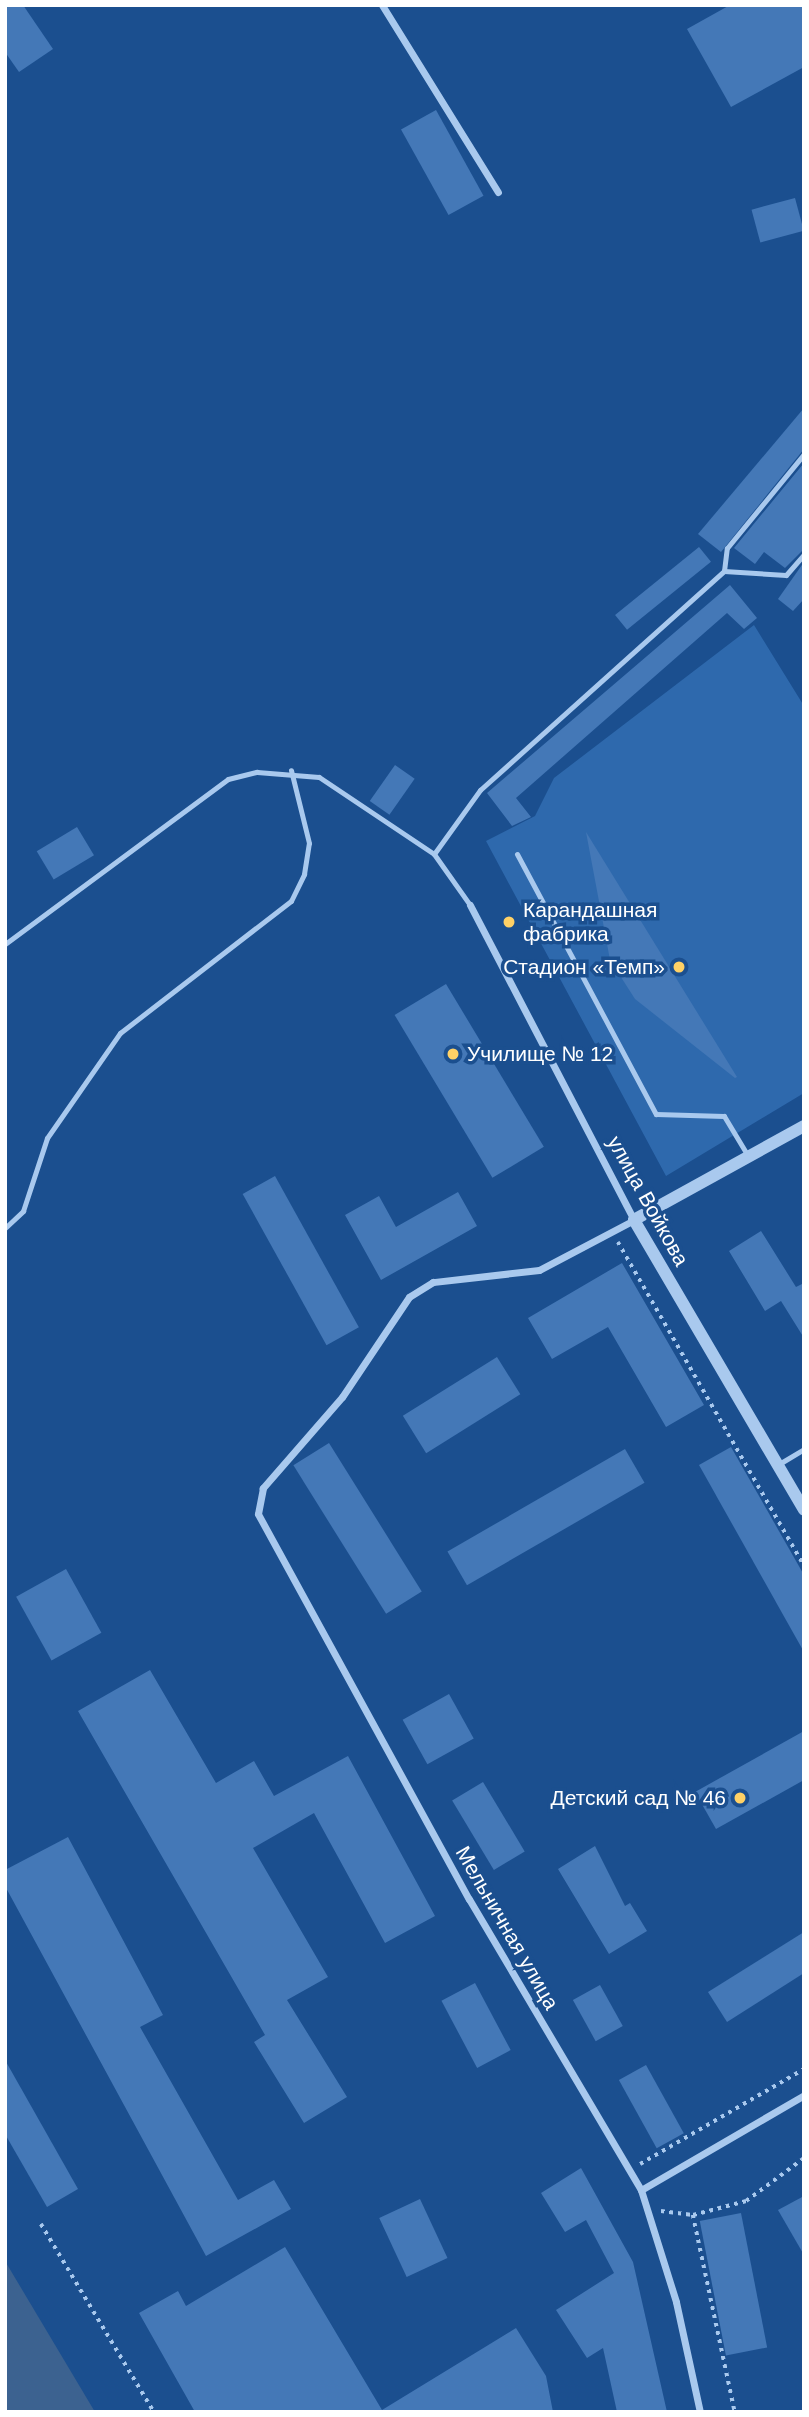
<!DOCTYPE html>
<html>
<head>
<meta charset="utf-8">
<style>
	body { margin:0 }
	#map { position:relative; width:809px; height:2417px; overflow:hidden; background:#1b4f8f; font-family:Arial,sans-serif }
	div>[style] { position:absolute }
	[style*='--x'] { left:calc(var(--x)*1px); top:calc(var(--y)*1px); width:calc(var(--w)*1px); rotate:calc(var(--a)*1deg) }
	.green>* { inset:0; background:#2e69ad }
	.water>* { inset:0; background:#3c6290 }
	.building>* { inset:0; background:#4478b7; transform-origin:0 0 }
	.path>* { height:3.5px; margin-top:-1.75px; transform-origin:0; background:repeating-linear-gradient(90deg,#a9c9ee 0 3.5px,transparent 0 8.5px) }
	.service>* { height:5px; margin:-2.5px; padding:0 2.5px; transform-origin:2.5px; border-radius:2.5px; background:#a9c9ee }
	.minor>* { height:7px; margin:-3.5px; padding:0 3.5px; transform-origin:3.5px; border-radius:3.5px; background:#a9c9ee }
	.tertiary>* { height:12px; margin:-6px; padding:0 6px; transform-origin:6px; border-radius:6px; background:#a9c9ee }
	.dots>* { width:19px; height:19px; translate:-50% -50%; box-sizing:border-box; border:4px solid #1b4f8f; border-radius:50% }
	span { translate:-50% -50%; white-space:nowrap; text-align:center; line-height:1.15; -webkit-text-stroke:7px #1b4f8f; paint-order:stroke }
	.poi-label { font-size:21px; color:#fff }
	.left { translate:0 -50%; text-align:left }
	.right { translate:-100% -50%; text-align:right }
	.street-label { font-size:21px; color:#fff }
	.frame { position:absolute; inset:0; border:7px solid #fff; pointer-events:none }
</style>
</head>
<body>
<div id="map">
	<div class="green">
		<i style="clip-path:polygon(754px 625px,804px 706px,804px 1093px,666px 1176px,486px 841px,535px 816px,554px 778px)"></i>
	</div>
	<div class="water">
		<i style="clip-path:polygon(5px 2261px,95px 2412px,5px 2412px)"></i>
	</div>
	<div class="building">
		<i style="clip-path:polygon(5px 5px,23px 5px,53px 49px,19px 72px,5px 52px)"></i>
		<i style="clip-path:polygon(730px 5px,804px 5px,804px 67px,731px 107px,687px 29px)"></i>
		<i style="left:436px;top:110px;width:98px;height:40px;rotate:61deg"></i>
		<i style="left:795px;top:198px;width:34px;height:45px;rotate:75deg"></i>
		<i style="clip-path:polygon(804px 408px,804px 449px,721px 552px,698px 534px)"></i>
		<i style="clip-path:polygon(804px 463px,804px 549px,785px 568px,764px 552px,755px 564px,734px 548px)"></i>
		<i style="left:699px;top:547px;width:19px;height:108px;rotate:51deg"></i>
		<i style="clip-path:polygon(804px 562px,804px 599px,793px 611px,778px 599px)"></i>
		<i style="clip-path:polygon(730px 585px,757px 618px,744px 629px,727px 613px,516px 798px,531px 817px,512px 826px,487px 793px)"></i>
		<i style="left:395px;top:765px;width:24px;height:44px;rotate:35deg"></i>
		<i style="left:77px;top:827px;width:33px;height:47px;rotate:59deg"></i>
		<i style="clip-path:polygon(586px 832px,737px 1077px,735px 1078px,635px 999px,610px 960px)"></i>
		<i style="left:446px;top:984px;width:190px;height:60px;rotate:59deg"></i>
		<i style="left:275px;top:1176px;width:173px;height:37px;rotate:61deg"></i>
		<i style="clip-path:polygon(458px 1192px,477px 1226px,381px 1280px,345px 1215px,379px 1196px,396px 1227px)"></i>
		<i style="clip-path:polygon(761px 1231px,796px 1287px,804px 1283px,804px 1338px,781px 1301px,765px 1311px,729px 1251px)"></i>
		<i style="clip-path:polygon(622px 1263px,704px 1405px,666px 1427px,608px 1327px,552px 1359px,528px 1318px)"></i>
		<i style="left:497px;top:1357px;width:44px;height:111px;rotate:58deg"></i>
		<i style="left:329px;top:1443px;width:175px;height:42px;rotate:58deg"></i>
		<i style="clip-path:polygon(731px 1447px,804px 1575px,804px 1652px,699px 1465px)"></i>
		<i style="left:625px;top:1449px;width:39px;height:205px;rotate:60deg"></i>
		<i style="left:66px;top:1569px;width:73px;height:57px;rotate:61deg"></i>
		<i style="clip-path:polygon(150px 1670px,216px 1783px,254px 1761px,274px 1796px,348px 1756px,435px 1916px,385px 1943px,314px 1813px,253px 1848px,328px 1977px,287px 2000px,347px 2097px,304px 2123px,254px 2042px,265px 2035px,78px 1711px)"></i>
		<i style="left:449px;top:1694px;width:51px;height:53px;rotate:61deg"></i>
		<i style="clip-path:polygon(804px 1731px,804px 1780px,716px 1829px,695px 1792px)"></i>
		<i style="left:483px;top:1782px;width:81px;height:36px;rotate:59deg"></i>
		<i style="clip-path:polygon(68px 1837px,163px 2015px,140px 2027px,238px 2200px,274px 2180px,291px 2209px,206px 2256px,5px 1886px,5px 1870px)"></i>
		<i style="clip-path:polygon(595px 1846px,625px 1906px,630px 1903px,647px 1931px,609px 1954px,558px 1869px)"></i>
		<i style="clip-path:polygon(804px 1932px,804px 1973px,727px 2022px,708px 1992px)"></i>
		<i style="left:475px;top:1983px;width:76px;height:38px;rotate:62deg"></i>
		<i style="left:600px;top:1985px;width:47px;height:31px;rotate:61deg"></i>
		<i style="clip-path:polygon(5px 2060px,78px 2189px,47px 2207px,5px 2134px)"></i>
		<i style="left:646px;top:2065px;width:78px;height:31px;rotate:61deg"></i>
		<i style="clip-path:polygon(581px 2168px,633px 2262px,667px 2412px,617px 2412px,603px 2348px,587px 2358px,556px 2310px,614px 2273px,586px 2220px,565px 2232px,541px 2193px)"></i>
		<i style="clip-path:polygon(804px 2196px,804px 2255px,778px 2210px)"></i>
		<i style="left:420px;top:2199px;width:65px;height:45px;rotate:65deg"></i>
		<i style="left:741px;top:2213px;width:137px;height:42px;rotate:79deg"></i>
		<i style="clip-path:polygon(285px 2247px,382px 2410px,516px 2328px,546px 2376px,553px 2412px,195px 2412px,139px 2313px,178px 2291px,186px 2306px)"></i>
	</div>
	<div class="path">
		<i style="--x:618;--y:1242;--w:373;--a:60.1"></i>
		<i style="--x:640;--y:2164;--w:190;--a:-30.1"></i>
		<i style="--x:661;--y:2211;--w:32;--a:7"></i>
		<i style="--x:693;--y:2215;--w:55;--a:-14.8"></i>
		<i style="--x:746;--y:2201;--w:72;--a:-36.6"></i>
		<i style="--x:693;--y:2215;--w:201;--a:78"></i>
		<i style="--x:41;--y:2224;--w:219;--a:59"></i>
	</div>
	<div class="service">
		<i style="--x:724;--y:571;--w:62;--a:3.7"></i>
		<i style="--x:786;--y:575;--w:28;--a:-49"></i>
		<i style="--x:434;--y:854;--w:79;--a:-54.3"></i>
		<i style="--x:480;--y:790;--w:328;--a:-41.9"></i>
		<i style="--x:724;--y:571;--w:23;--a:-83"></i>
		<i style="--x:727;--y:548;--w:122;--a:-50.7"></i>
		<i style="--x:517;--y:854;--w:295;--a:61.9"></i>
		<i style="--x:656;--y:1114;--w:68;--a:1.7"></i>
		<i style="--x:724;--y:1116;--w:47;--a:59"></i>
		<i style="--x:5;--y:944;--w:277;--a:-36.5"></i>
		<i style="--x:228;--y:779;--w:30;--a:-14"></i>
		<i style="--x:257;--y:772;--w:62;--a:4.6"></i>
		<i style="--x:319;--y:777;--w:138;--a:33.8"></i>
		<i style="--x:434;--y:854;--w:62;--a:54.8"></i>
		<i style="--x:5;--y:1228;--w:25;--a:-43"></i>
		<i style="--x:23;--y:1211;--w:77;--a:-71.8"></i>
		<i style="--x:47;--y:1138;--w:128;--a:-55.2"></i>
		<i style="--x:120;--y:1033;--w:216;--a:-37.7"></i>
		<i style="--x:291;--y:901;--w:30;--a:-64"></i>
		<i style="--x:304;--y:874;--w:31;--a:-81"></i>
		<i style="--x:309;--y:843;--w:75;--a:-103.9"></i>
		<i style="--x:779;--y:1464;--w:29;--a:-31"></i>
	</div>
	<div class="minor">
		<i style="--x:382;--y:5;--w:220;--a:58.2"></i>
		<i style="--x:470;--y:905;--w:355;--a:62.5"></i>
		<i style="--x:634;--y:1220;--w:107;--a:152.2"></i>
		<i style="--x:539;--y:1270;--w:107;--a:173.5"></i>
		<i style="--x:433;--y:1282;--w:28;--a:148"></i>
		<i style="--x:409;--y:1297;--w:120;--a:123.8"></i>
		<i style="--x:342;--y:1397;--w:121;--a:131"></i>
		<i style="--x:263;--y:1488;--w:26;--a:101"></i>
		<i style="--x:258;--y:1514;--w:439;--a:61.3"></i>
		<i style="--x:469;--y:1899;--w:338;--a:59.4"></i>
		<i style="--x:641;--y:2190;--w:117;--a:72.6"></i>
		<i style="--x:676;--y:2302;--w:113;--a:77.7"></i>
		<i style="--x:641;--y:2190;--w:189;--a:-30.2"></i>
	</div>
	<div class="tertiary">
		<i style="--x:804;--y:1126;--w:194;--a:151.1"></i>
		<i style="--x:634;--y:1220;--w:336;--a:59.6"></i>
	</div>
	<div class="dots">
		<i style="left:509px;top:922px;background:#ffd166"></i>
		<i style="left:679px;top:967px;background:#ffd166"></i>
		<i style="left:453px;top:1054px;background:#ffd166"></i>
		<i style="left:740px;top:1798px;background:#ffd166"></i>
	</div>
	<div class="poi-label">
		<span class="left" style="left:523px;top:922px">Карандашная<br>фабрика</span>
		<span class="right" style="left:665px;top:967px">Стадион «Темп»</span>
		<span class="left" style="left:467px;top:1054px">Училище № 12</span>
		<span class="right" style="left:726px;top:1798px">Детский сад № 46</span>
	</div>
	<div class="street-label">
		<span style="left:648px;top:1201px;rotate:61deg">улица Войкова</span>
		<span style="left:507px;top:1928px;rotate:60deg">Мельничная улица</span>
	</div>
	<div class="frame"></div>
</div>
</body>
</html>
